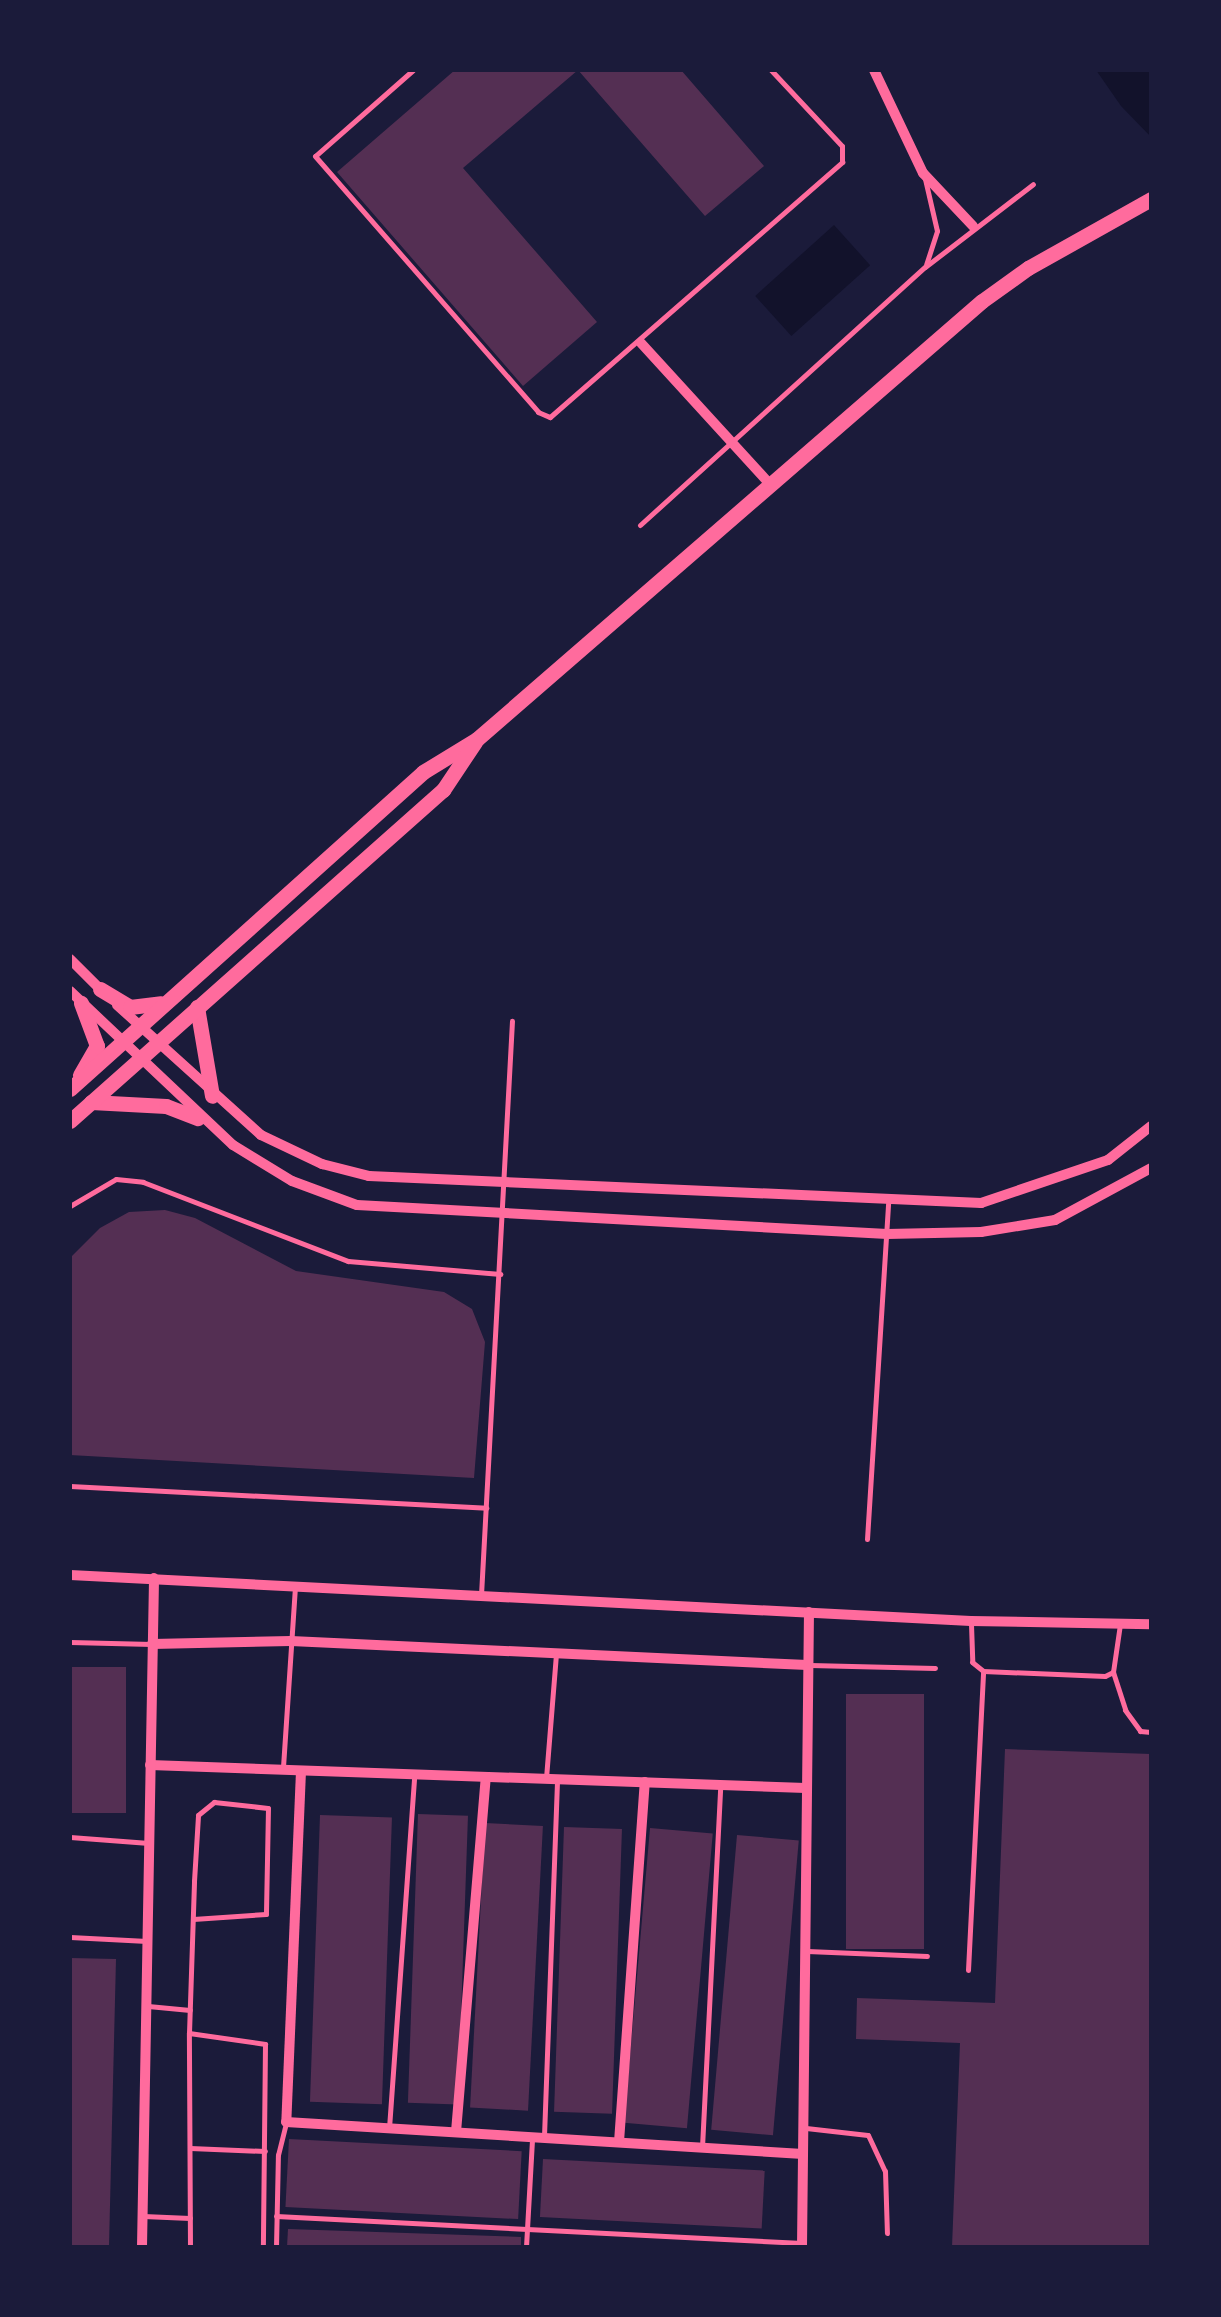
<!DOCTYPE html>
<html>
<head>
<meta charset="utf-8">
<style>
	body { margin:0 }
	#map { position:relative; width:1221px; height:2317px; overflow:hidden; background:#1b1b3a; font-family:Quicksand,sans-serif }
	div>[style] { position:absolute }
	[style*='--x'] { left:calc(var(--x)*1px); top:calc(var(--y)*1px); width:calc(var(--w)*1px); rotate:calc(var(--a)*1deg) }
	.water>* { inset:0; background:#12122b; transform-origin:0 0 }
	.building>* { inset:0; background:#542f53; transform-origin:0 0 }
	.service>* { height:5px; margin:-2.5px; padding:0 2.5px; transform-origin:2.5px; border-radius:2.5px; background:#ff6b9d }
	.minor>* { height:10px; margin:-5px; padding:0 5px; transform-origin:5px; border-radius:5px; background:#ff6b9d }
	.primary>* { height:15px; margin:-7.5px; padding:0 7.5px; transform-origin:7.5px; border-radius:7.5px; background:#ff6b9d }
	span { translate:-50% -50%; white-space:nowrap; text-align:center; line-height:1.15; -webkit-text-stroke:10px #1b1b3a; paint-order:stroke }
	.frame { position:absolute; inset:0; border:72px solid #1b1b3a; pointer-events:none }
</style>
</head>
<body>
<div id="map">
	<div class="water">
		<i style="clip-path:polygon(1096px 70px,1151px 70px,1151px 137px,1121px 106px)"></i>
		<i style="left:834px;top:225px;width:54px;height:106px;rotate:48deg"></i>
	</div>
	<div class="building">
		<i style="clip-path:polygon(455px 70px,681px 70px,764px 166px,705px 216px,578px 70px,463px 168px,597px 322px,523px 386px,337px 172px)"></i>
		<i style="clip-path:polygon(165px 1210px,195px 1218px,296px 1271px,444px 1292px,472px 1309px,485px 1342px,474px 1478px,70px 1455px,70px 1258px,100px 1228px,129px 1212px)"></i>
		<i style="left:70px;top:1667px;width:56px;height:146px"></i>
		<i style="left:846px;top:1694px;width:78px;height:255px"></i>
		<i style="clip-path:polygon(1005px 1749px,1151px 1754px,1151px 2247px,952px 2247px,960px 2043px,856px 2039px,857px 1998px,995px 2003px)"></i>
		<i style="left:418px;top:1814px;width:50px;height:289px;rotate:2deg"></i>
		<i style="left:320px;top:1815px;width:72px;height:287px;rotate:2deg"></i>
		<i style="left:485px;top:1823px;width:58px;height:285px;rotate:3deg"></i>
		<i style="left:564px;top:1827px;width:58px;height:285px;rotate:2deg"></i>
		<i style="left:650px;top:1828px;width:63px;height:296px;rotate:5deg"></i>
		<i style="left:737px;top:1835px;width:62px;height:296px;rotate:5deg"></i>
		<i style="clip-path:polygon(70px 1958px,116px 1959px,109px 2246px,70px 2245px)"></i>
		<i style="left:289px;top:2139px;width:233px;height:68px;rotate:3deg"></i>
		<i style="left:543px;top:2159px;width:222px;height:58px;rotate:3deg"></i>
		<i style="clip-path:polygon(288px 2229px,521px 2237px,521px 2247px,287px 2247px)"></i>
	</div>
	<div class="service">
		<i style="--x:413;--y:70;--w:130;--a:138.7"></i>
		<i style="--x:315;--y:156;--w:340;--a:48.9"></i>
		<i style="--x:538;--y:412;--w:13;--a:23"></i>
		<i style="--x:550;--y:417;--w:388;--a:-41.1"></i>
		<i style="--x:842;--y:162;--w:16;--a:-90"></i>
		<i style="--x:842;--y:146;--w:104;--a:-133.1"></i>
		<i style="--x:925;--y:179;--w:53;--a:77"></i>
		<i style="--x:937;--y:231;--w:35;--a:108"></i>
		<i style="--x:640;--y:525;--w:384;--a:-42.2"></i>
		<i style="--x:925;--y:267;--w:136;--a:-37.5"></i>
		<i style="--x:70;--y:1206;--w:53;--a:-30.4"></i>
		<i style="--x:116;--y:1179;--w:27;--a:6"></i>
		<i style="--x:143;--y:1182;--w:220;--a:21.1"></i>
		<i style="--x:348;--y:1261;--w:153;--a:4.9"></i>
		<i style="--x:70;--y:1486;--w:417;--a:3"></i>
		<i style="--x:867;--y:1539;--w:339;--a:-86.4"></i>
		<i style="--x:481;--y:1595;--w:575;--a:-86.91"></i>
		<i style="--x:971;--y:1624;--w:38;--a:88"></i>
		<i style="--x:972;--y:1662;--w:14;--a:39"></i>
		<i style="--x:983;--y:1671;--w:122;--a:2.3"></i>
		<i style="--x:1105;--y:1676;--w:9;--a:-27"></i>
		<i style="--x:1113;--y:1672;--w:49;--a:-81.7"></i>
		<i style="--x:70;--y:1642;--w:82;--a:1.4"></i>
		<i style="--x:810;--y:1665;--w:125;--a:1.4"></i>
		<i style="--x:1113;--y:1672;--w:40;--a:72"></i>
		<i style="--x:1125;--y:1710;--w:26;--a:54"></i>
		<i style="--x:1140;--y:1731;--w:11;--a:5"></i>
		<i style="--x:283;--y:1767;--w:179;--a:-86.2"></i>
		<i style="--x:546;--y:1778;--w:125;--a:-85.4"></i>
		<i style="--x:70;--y:1837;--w:79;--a:4.3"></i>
		<i style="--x:70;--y:1937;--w:77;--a:3"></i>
		<i style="--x:807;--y:1951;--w:120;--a:2.4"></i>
		<i style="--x:968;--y:1970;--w:299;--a:-87.1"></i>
		<i style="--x:148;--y:2006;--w:42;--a:5.4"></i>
		<i style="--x:189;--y:2033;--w:77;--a:8.2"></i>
		<i style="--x:265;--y:2044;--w:203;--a:90.6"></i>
		<i style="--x:389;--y:2128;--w:352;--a:-85.9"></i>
		<i style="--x:806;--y:2128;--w:62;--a:6.4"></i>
		<i style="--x:868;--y:2135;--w:40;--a:65"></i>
		<i style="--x:885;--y:2171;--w:62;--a:88.2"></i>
		<i style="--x:544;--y:2136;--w:354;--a:-87.9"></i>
		<i style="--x:702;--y:2147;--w:361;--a:-87.1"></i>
		<i style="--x:190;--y:2148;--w:75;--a:2.3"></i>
		<i style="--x:143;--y:2216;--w:47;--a:2.4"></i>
		<i style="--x:276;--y:2216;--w:527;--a:2.94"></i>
		<i style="--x:190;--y:2247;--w:214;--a:-90.3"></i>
		<i style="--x:189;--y:2033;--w:152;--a:-88.1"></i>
		<i style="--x:194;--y:1881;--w:66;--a:-86.5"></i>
		<i style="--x:198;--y:1815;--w:21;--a:-39"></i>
		<i style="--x:214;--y:1802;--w:54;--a:6.3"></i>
		<i style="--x:268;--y:1808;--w:106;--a:91.1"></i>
		<i style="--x:266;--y:1914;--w:73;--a:176.1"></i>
		<i style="--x:276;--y:2247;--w:92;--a:-88.8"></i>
		<i style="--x:278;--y:2155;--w:34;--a:-76"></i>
		<i style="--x:526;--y:2247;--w:107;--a:-86.8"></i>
	</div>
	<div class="minor">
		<i style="--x:874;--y:70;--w:114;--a:64.6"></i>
		<i style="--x:923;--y:173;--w:73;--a:46.7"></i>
		<i style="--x:641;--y:343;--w:188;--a:47.6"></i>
		<i style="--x:70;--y:959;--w:49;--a:45"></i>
		<i style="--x:70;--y:991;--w:224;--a:43.4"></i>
		<i style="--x:233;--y:1145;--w:69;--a:31.4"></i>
		<i style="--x:292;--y:1181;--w:69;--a:20.3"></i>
		<i style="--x:357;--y:1205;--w:531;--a:3.13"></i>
		<i style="--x:887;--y:1234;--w:94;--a:-1.2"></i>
		<i style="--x:981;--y:1232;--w:75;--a:-9.2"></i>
		<i style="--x:1055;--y:1220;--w:109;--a:-28.4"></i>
		<i style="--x:117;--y:1005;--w:194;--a:42.1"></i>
		<i style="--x:261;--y:1135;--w:68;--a:25.4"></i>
		<i style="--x:322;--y:1164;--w:49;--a:14.3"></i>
		<i style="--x:369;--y:1176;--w:613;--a:2.53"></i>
		<i style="--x:981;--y:1203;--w:134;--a:-18.7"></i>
		<i style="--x:1108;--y:1160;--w:55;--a:-38.3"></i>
		<i style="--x:70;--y:1575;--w:902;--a:2.92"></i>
		<i style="--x:971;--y:1621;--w:180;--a:1"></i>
		<i style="--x:152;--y:1644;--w:139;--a:-1.2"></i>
		<i style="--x:291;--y:1641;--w:517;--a:2.66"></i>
		<i style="--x:150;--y:1765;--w:656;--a:2.01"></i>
		<i style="--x:301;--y:1771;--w:351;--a:92.4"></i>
		<i style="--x:286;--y:2122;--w:518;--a:3.54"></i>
		<i style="--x:456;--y:2132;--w:356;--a:-85.2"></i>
		<i style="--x:619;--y:2142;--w:361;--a:-85.9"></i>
		<i style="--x:142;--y:2247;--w:669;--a:-88.97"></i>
		<i style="--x:802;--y:2247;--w:635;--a:-89.37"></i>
	</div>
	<div class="primary">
		<i style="--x:100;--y:989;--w:35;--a:31"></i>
		<i style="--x:130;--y:1007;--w:31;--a:-7"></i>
		<i style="--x:197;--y:1007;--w:90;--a:80.4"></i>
		<i style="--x:80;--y:1075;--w:34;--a:-60"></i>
		<i style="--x:97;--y:1046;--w:46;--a:-110.4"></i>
		<i style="--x:70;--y:1089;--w:474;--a:-41.9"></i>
		<i style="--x:423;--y:772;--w:63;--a:-31.4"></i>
		<i style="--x:477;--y:739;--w:668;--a:-40.94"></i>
		<i style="--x:982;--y:301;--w:57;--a:-35.7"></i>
		<i style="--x:1028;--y:268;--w:141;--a:-29.3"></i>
		<i style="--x:91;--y:1102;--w:75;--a:3.1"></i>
		<i style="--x:166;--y:1106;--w:34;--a:21"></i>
		<i style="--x:70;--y:1121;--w:499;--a:-41.6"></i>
		<i style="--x:443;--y:790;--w:58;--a:-56.3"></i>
	</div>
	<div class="frame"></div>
</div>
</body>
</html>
